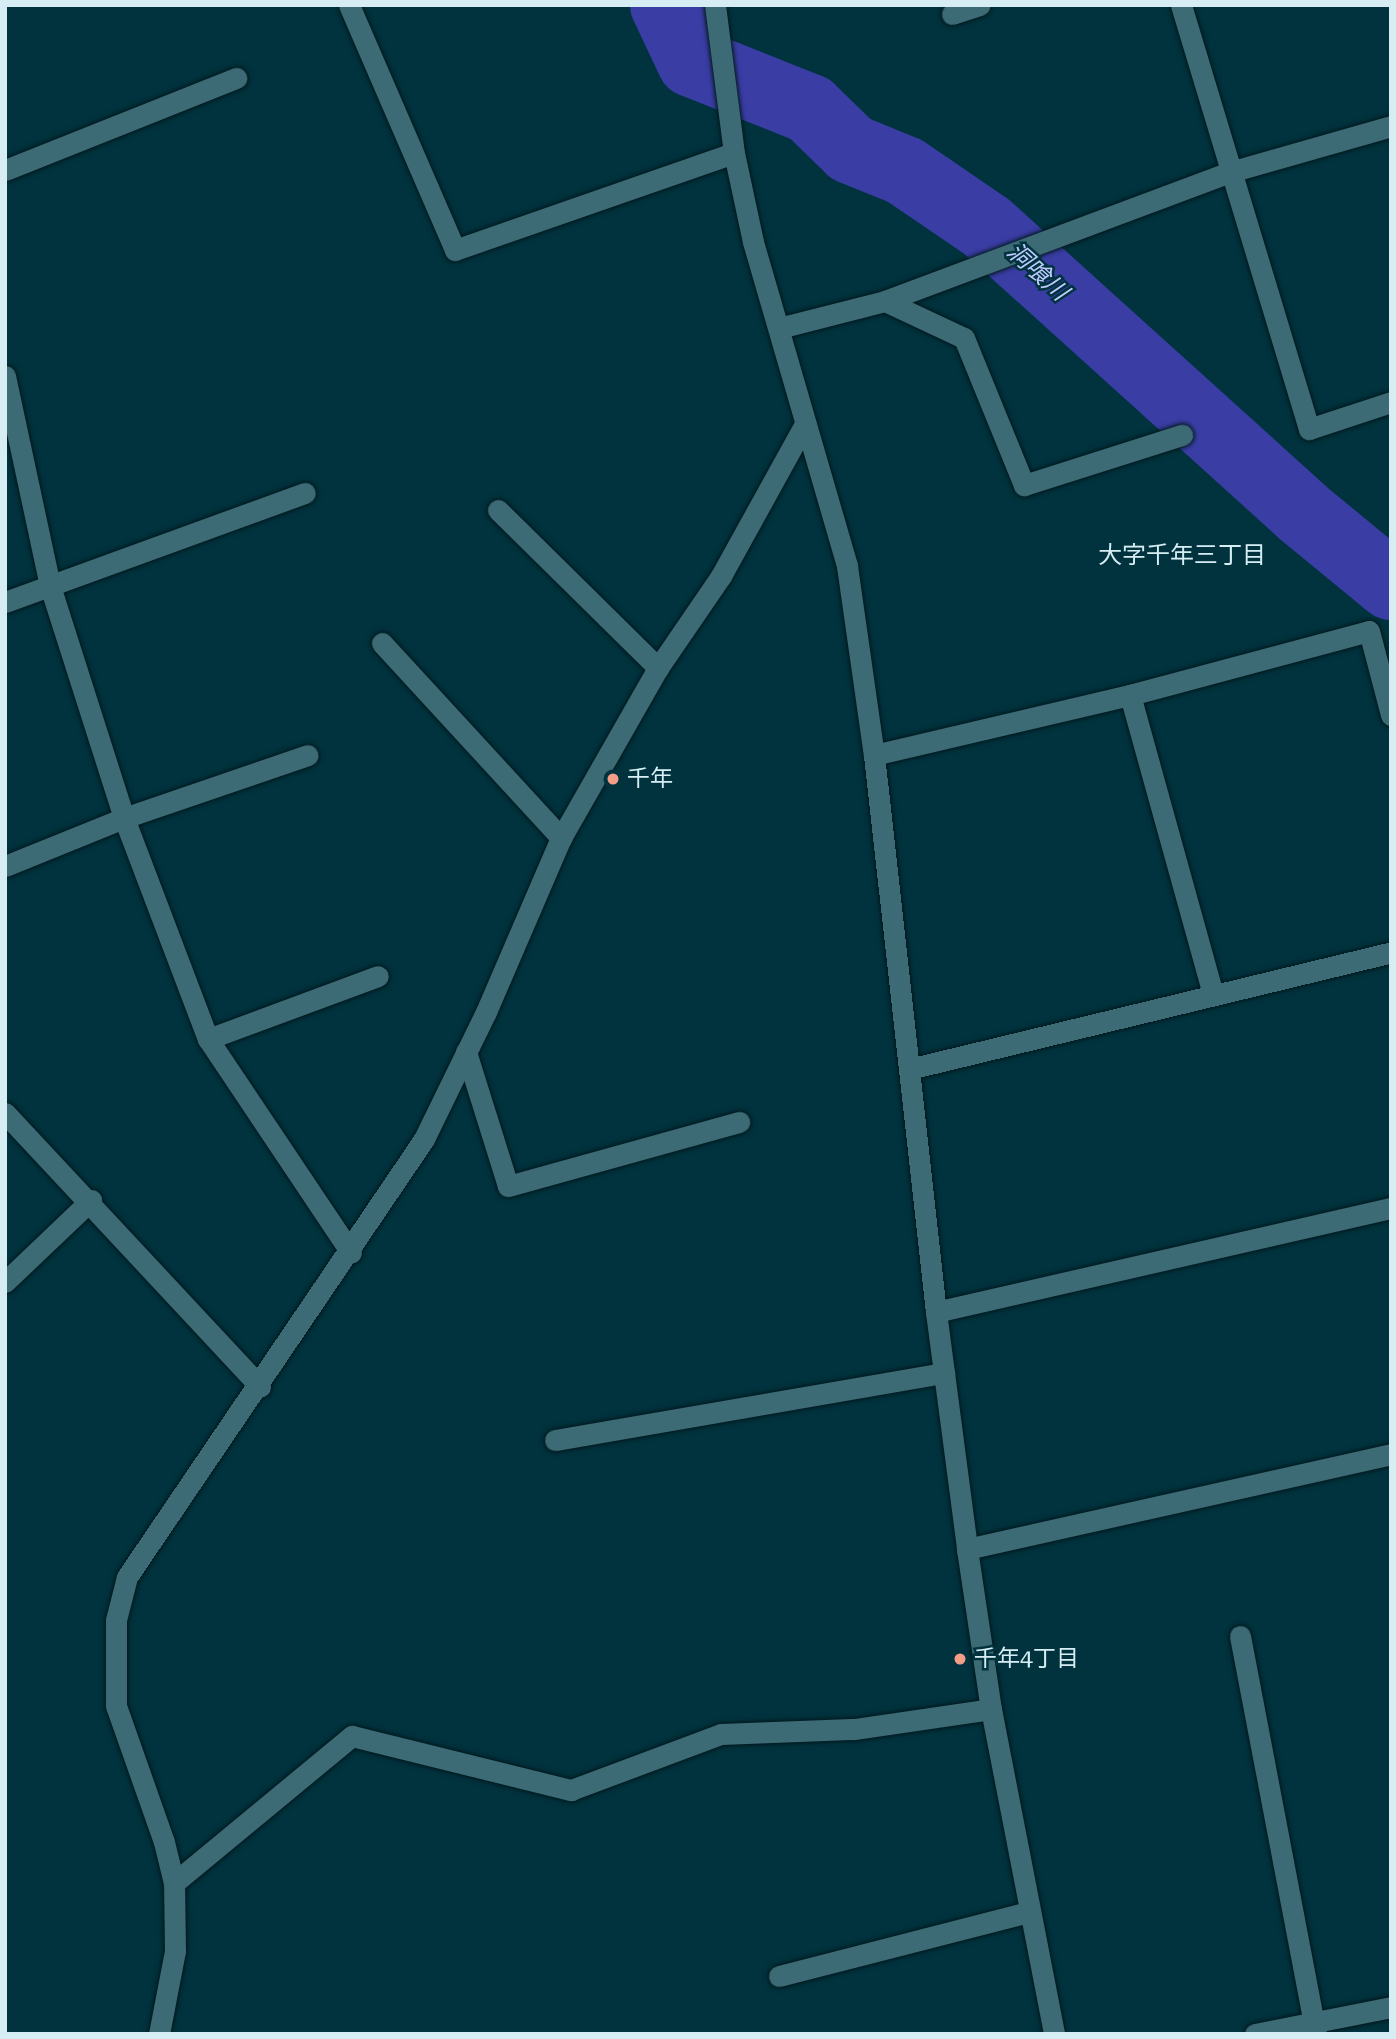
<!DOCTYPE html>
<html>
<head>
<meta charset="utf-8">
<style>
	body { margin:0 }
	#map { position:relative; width:1396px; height:2039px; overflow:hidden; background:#00333e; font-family:"Roboto Serif","Noto Sans JP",serif }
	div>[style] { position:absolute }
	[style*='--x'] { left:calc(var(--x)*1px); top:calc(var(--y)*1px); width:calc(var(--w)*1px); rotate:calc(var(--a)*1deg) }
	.river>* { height:70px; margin:-35px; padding:0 35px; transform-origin:35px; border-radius:35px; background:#3a3da4 }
	.roads { filter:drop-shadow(0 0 2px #02191e) drop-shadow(0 0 2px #02191e) }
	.minor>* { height:21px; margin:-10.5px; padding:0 10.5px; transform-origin:10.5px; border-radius:10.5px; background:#3c6a75 }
	.tertiary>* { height:21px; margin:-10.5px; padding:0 10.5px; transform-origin:10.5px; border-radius:10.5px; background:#3c6a75 }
	.dots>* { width:19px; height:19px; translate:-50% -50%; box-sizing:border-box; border:4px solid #00333e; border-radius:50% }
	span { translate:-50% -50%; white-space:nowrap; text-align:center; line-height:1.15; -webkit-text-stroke:5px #00333e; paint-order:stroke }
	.poi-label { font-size:23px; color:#d5edf3 }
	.left { translate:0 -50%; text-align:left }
	.water-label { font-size:24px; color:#bec9ff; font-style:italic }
	.neighbourhood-label { font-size:24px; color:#d5edf3 }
	.frame { position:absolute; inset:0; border:7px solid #d5edf3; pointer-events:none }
</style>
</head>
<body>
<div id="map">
	<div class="river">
		<i style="--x:665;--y:5;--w:63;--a:64.7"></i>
		<i style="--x:692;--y:62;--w:127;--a:21.7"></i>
		<i style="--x:810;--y:109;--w:57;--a:44.3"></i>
		<i style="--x:851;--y:149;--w:58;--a:22.2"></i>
		<i style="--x:905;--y:171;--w:99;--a:34.3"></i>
		<i style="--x:987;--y:227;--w:425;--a:42.1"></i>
		<i style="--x:1302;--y:512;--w:115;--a:39.4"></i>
	</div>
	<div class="roads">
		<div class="minor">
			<i style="--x:349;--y:5;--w:267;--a:66.6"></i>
			<i style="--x:455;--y:250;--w:295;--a:-19.2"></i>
			<i style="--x:1181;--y:5;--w:443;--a:73.2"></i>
			<i style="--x:1309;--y:429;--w:86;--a:-18.2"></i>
			<i style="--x:952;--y:14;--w:29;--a:-18"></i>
			<i style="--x:5;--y:170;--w:249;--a:-21.7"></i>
			<i style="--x:885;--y:301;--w:368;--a:-20.5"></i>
			<i style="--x:1230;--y:172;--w:167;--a:-15.9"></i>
			<i style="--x:779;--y:328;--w:109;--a:-14.3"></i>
			<i style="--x:885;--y:301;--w:87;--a:25.1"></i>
			<i style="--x:964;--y:338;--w:159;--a:67.8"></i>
			<i style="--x:1024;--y:485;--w:166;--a:-17.6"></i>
			<i style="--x:5;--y:376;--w:215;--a:77.9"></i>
			<i style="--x:50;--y:586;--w:244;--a:72.3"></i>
			<i style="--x:124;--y:818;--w:236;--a:69.2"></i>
			<i style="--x:208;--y:1039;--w:257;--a:56.2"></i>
			<i style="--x:498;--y:510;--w:225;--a:44.6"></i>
			<i style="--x:5;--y:602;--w:319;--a:-20"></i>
			<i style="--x:382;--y:643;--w:265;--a:47.4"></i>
			<i style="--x:1130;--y:695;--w:311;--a:74.5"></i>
			<i style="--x:874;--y:755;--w:263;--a:-13.2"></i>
			<i style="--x:1130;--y:695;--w:247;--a:-15"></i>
			<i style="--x:1369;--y:631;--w:87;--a:75.3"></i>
			<i style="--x:5;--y:866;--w:128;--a:-22"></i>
			<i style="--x:124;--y:818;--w:194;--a:-18.9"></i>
			<i style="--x:208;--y:1039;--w:181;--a:-20.3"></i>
			<i style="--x:466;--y:1052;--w:140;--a:72.6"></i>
			<i style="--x:508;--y:1186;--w:240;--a:-15.5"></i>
			<i style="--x:909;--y:1069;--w:496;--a:-13.6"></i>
			<i style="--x:5;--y:1113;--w:374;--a:47"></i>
			<i style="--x:5;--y:1282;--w:119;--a:-43.6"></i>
			<i style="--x:936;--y:1312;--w:467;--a:-12.9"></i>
			<i style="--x:555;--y:1440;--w:395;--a:-9.8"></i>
			<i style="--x:967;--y:1549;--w:435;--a:-12.6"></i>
			<i style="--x:1240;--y:1636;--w:405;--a:79.2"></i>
			<i style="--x:174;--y:1883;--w:231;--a:-39.6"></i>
			<i style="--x:352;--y:1736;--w:226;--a:13.9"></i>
			<i style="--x:571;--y:1790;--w:160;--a:-20.5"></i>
			<i style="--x:721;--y:1734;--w:133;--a:-2.2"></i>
			<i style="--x:854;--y:1729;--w:138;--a:-8.3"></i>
			<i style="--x:779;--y:1976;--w:257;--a:-14.4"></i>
			<i style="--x:1255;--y:2034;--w:139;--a:-11.2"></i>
		</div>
		<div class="tertiary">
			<i style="--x:715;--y:5;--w:149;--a:82.7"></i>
			<i style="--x:734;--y:153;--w:91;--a:77.9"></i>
			<i style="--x:753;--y:242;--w:337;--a:73.8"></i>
			<i style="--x:847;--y:566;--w:191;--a:81.9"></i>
			<i style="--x:874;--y:755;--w:560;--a:83.65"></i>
			<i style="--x:936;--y:1312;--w:239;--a:82.5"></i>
			<i style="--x:967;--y:1549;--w:162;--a:81.5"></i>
			<i style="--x:991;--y:1709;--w:331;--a:79"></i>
			<i style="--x:159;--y:2034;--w:85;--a:-79.1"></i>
			<i style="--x:175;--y:1951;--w:68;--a:-90.8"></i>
			<i style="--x:174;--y:1883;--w:42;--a:-103.7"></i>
			<i style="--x:164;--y:1842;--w:144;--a:-109.4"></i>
			<i style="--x:116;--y:1706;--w:86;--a:-90"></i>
			<i style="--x:116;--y:1620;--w:44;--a:-75.7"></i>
			<i style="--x:127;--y:1577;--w:529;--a:-55.86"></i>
			<i style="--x:424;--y:1139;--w:141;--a:-64"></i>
			<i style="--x:486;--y:1012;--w:189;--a:-66.7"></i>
			<i style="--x:561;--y:838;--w:196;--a:-60.3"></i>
			<i style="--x:658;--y:668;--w:112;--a:-55.6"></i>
			<i style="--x:721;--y:576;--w:174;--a:-61.1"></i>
		</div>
	</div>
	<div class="dots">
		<i style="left:613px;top:779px;background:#f49e87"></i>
		<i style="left:960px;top:1659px;background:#f49e87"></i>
	</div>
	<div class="poi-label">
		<span class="left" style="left:627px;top:779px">千年</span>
		<span class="left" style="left:974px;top:1659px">千年4丁目</span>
	</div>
	<div class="water-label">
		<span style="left:1037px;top:272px;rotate:42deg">洞喰川</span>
	</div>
	<div class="neighbourhood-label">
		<span style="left:1182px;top:556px">大字千年三丁目</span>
	</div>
	<div class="frame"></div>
</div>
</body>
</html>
